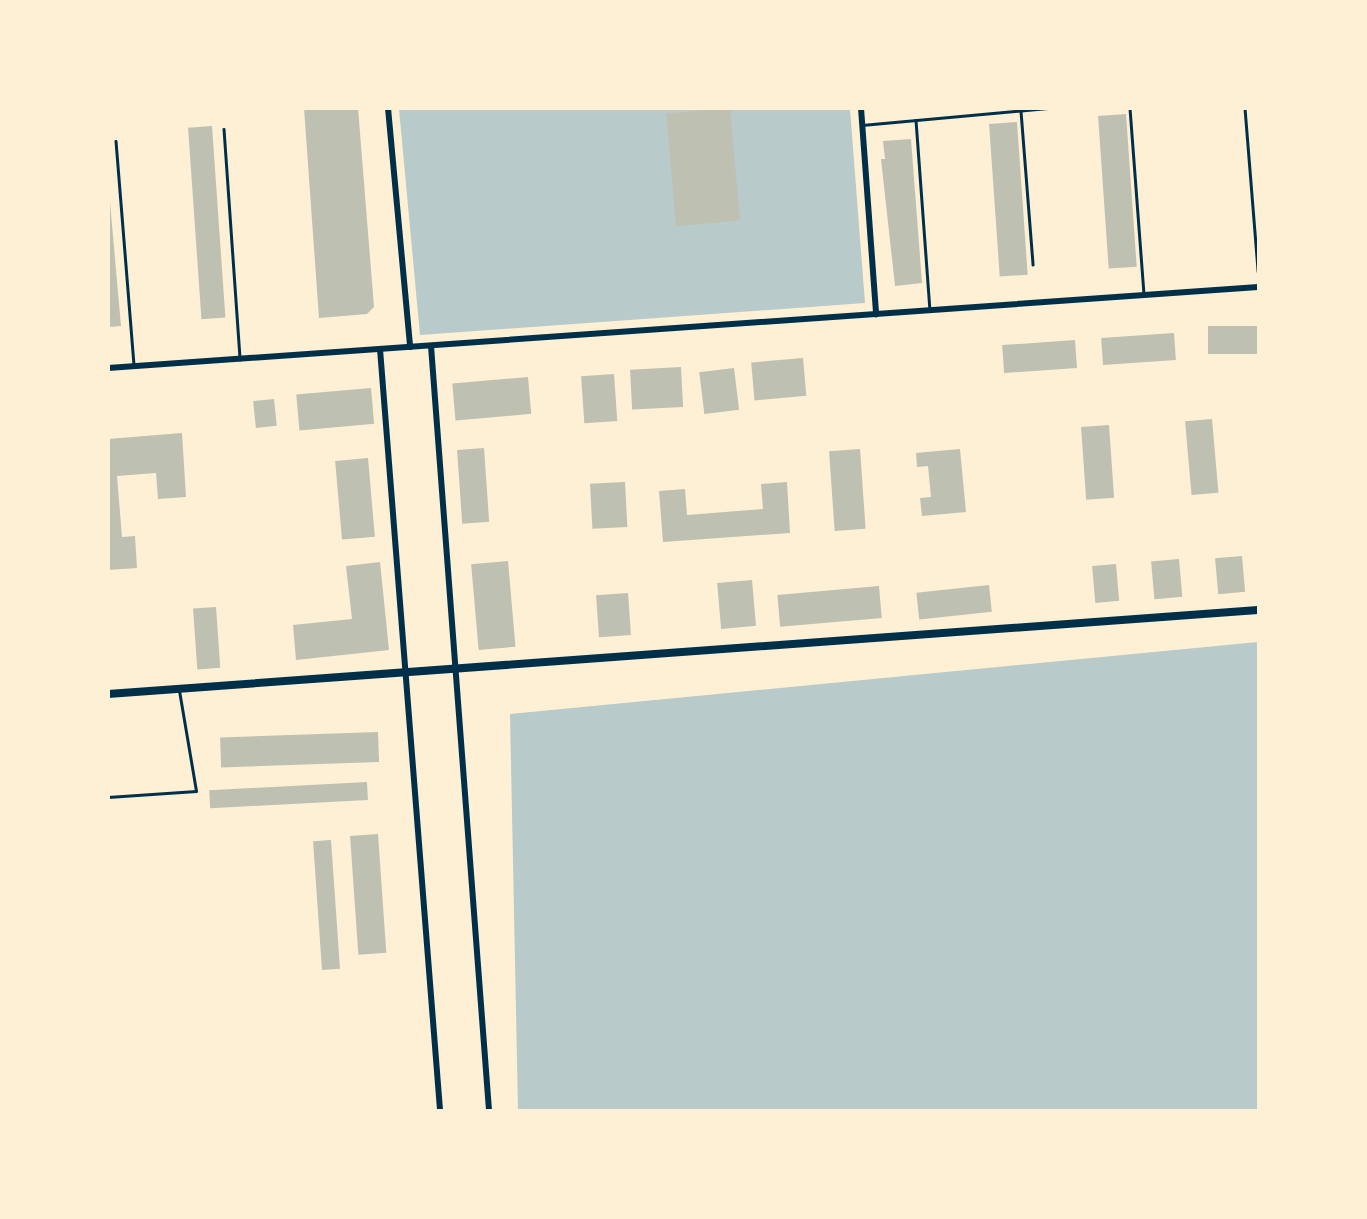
<!DOCTYPE html>
<html>
<head>
<meta charset="utf-8">
<style>
	body { margin:0 }
	#map { position:relative; width:1367px; height:1219px; overflow:hidden; background:#fdf0d5; font-family:"DejaVu Sans",sans-serif }
	div>[style] { position:absolute }
	[style*='--x'] { left:calc(var(--x)*1px); top:calc(var(--y)*1px); width:calc(var(--w)*1px); rotate:calc(var(--a)*1deg) }
	.green>* { inset:0; background:#b9caca }
	.building>* { inset:0; background:#bec0b2; transform-origin:0 0 }
	.service>* { height:2.5px; margin:-1.25px; padding:0 1.25px; transform-origin:1.25px; border-radius:1.25px; background:#003049 }
	.minor>* { height:6px; margin:-3px; padding:0 3px; transform-origin:3px; border-radius:3px; background:#003049 }
	.secondary>* { height:8px; margin:-4px; padding:0 4px; transform-origin:4px; border-radius:4px; background:#003049 }
	span { translate:-50% -50%; white-space:nowrap; text-align:center; line-height:1.15; -webkit-text-stroke:5px #fdf0d5; paint-order:stroke }
	.frame { position:absolute; inset:0; border:110px solid #fdf0d5; pointer-events:none }
</style>
</head>
<body>
<div id="map">
	<div class="green">
		<i style="clip-path:polygon(399px 109px,850px 109px,865px 303px,420px 335px)"></i>
		<i style="clip-path:polygon(1258px 642px,1258px 1110px,518px 1110px,510px 714px)"></i>
	</div>
	<div class="building">
		<i style="clip-path:polygon(304px 108px,358px 108px,374px 307px,367px 314px,319px 318px)"></i>
		<i style="left:730px;top:108px;width:113px;height:64px;rotate:85deg"></i>
		<i style="left:1126px;top:114px;width:153px;height:28px;rotate:86deg"></i>
		<i style="left:1017px;top:122px;width:153px;height:28px;rotate:86deg"></i>
		<i style="left:212px;top:126px;width:192px;height:24px;rotate:86deg"></i>
		<i style="clip-path:polygon(911px 139px,922px 283px,895px 286px,881px 159px,885px 159px,883px 141px)"></i>
		<i style="clip-path:polygon(108px 180px,121px 326px,108px 327px)"></i>
		<i style="left:1258px;top:326px;width:28px;height:50px;rotate:90deg"></i>
		<i style="left:1174px;top:333px;width:27px;height:73px;rotate:86deg"></i>
		<i style="left:1075px;top:340px;width:28px;height:73px;rotate:86deg"></i>
		<i style="left:803px;top:358px;width:38px;height:52px;rotate:85deg"></i>
		<i style="left:681px;top:367px;width:40px;height:51px;rotate:87deg"></i>
		<i style="left:734px;top:368px;width:42px;height:35px;rotate:83deg"></i>
		<i style="left:614px;top:374px;width:47px;height:33px;rotate:86deg"></i>
		<i style="left:528px;top:377px;width:37px;height:76px;rotate:85deg"></i>
		<i style="left:371px;top:388px;width:36px;height:75px;rotate:85deg"></i>
		<i style="left:274px;top:399px;width:27px;height:21px;rotate:84deg"></i>
		<i style="left:1212px;top:419px;width:74px;height:27px;rotate:85deg"></i>
		<i style="left:1109px;top:425px;width:73px;height:28px;rotate:86deg"></i>
		<i style="clip-path:polygon(182px 433px,186px 497px,158px 499px,156px 473px,117px 476px,122px 537px,135px 536px,137px 568px,108px 570px,108px 439px)"></i>
		<i style="left:484px;top:448px;width:74px;height:27px;rotate:86deg"></i>
		<i style="left:860px;top:449px;width:80px;height:31px;rotate:86deg"></i>
		<i style="clip-path:polygon(960px 449px,966px 512px,922px 516px,920px 498px,931px 497px,928px 466px,917px 467px,916px 453px)"></i>
		<i style="left:368px;top:458px;width:79px;height:33px;rotate:85deg"></i>
		<i style="left:625px;top:482px;width:45px;height:35px;rotate:87deg"></i>
		<i style="clip-path:polygon(787px 482px,790px 533px,663px 542px,659px 491px,685px 489px,687px 515px,763px 509px,761px 484px)"></i>
		<i style="left:1242px;top:556px;width:36px;height:27px;rotate:85deg"></i>
		<i style="left:1179px;top:559px;width:38px;height:28px;rotate:85deg"></i>
		<i style="left:508px;top:561px;width:86px;height:37px;rotate:85deg"></i>
		<i style="clip-path:polygon(380px 562px,389px 650px,296px 660px,293px 625px,352px 619px,346px 566px)"></i>
		<i style="left:1116px;top:564px;width:37px;height:24px;rotate:85deg"></i>
		<i style="left:752px;top:580px;width:46px;height:35px;rotate:85deg"></i>
		<i style="left:989px;top:585px;width:27px;height:73px;rotate:84deg"></i>
		<i style="left:879px;top:586px;width:32px;height:102px;rotate:85deg"></i>
		<i style="left:628px;top:593px;width:42px;height:32px;rotate:86deg"></i>
		<i style="left:216px;top:607px;width:61px;height:23px;rotate:86deg"></i>
		<i style="left:378px;top:732px;width:30px;height:158px;rotate:88deg"></i>
		<i style="left:367px;top:782px;width:18px;height:158px;rotate:87deg"></i>
		<i style="left:378px;top:834px;width:119px;height:28px;rotate:86deg"></i>
		<i style="left:331px;top:840px;width:129px;height:18px;rotate:86deg"></i>
	</div>
	<div class="service">
		<i style="--x:1130;--y:108;--w:187;--a:85.7"></i>
		<i style="--x:1245;--y:108;--w:164;--a:85.4"></i>
		<i style="--x:1021;--y:111;--w:154;--a:85.5"></i>
		<i style="--x:916;--y:120;--w:190;--a:85.8"></i>
		<i style="--x:862;--y:125;--w:189;--a:-5.2"></i>
		<i style="--x:224;--y:129;--w:231;--a:86"></i>
		<i style="--x:116;--y:141;--w:226;--a:85.4"></i>
		<i style="--x:108;--y:797;--w:88;--a:-3.9"></i>
		<i style="--x:196;--y:791;--w:101;--a:-99.6"></i>
	</div>
	<div class="minor">
		<i style="--x:388;--y:108;--w:240;--a:84.7"></i>
		<i style="--x:861;--y:108;--w:207;--a:85.8"></i>
		<i style="--x:431;--y:346;--w:766;--a:85.66"></i>
		<i style="--x:380;--y:349;--w:763;--a:85.49"></i>
		<i style="--x:108;--y:368;--w:1153;--a:-4.03"></i>
	</div>
	<div class="secondary">
		<i style="--x:108;--y:694;--w:1153;--a:-4.18"></i>
	</div>
	<div class="frame"></div>
</div>
</body>
</html>
